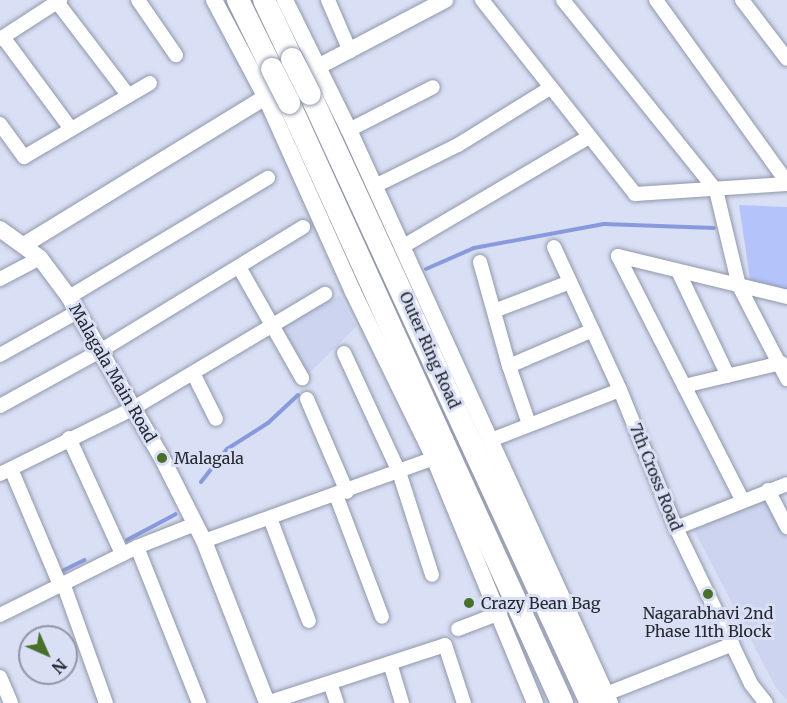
<!DOCTYPE html>
<html>
<head>
<meta charset="utf-8">
<style>
	body { margin:0 }
	#map { position:relative; width:787px; height:703px; overflow:hidden; background:#d9dff4; font-family:Merriweather,serif }
	div>[style] { position:absolute }
	[style*='--x'] { left:calc(var(--x)*1px); top:calc(var(--y)*1px); width:calc(var(--w)*1px); rotate:calc(var(--a)*1deg) }
	.built>* { inset:0; background:#cdd4f0 }
	.green>* { inset:0; background:#b4c4fb }
	.stream>* { height:4px; margin:-2px; padding:0 2px; transform-origin:2px; border-radius:2px; background:#889add }
	.roads { filter:drop-shadow(0 0 2px #9097aa) drop-shadow(0 0 2px #9097aa) }
	.minor>* { height:14px; margin:-7px; padding:0 7px; transform-origin:7px; border-radius:7px; background:#fff }
	.tertiary>* { height:16px; margin:-8px; padding:0 8px; transform-origin:8px; border-radius:8px; background:#fff }
	.trunk>* { height:22px; margin:-11px; padding:0 11px; transform-origin:11px; border-radius:11px; background:#fff }
	.bridges { filter:drop-shadow(0 0 2px #9097aa) drop-shadow(0 0 2px #9097aa) }
	.trunk-bridge>* { height:22px; margin:-11px; padding:0 11px; transform-origin:11px; border-radius:11px; background:#fff }
	.dots>* { width:16px; height:16px; translate:-50% -50%; box-sizing:border-box; border:3px solid #d9dff4; border-radius:50% }
	span { translate:-50% -50%; white-space:nowrap; text-align:center; line-height:1.15; -webkit-text-stroke:6px #d9dff4; paint-order:stroke }
	.street-label { font-size:16px; color:#262830 }
	.poi-label { font-size:16px; color:#262830 }
	.left { translate:0 -50%; text-align:left }
	.north { position:absolute; left:18px; top:625px; width:60px; height:60px; box-sizing:border-box; background:#d9dff4; border:2px solid #9196a6; border-radius:50%; rotate:135deg; font-size:16px; font-weight:700; line-height:24px; text-align:center; color:#262830 }
	.north::after { content:''; display:block; margin:auto; width:21px; height:27px; background:#49702a; clip-path:polygon(50% 0,100% 100%,50% 72%,0 100%) }
</style>
</head>
<body>
<div id="map">
	<div class="built">
		<i style="clip-path:polygon(340px 295px,356px 327px,306px 376px,278px 329px)"></i>
		<i style="clip-path:polygon(766px 499px,787px 540px,787px 700px,776px 688px,693px 528px)"></i>
	</div>
	<div class="green">
		<i style="clip-path:polygon(739px 205px,787px 207px,787px 292px,751px 286px)"></i>
	</div>
	<div class="stream">
		<i style="--x:426;--y:269;--w:52;--a:-23.6"></i>
		<i style="--x:474;--y:248;--w:132;--a:-10.5"></i>
		<i style="--x:604;--y:224;--w:110;--a:2.1"></i>
		<i style="--x:201;--y:482;--w:42;--a:-51.8"></i>
		<i style="--x:227;--y:449;--w:49;--a:-32.4"></i>
		<i style="--x:268;--y:423;--w:41;--a:-43"></i>
		<i style="--x:127;--y:540;--w:55;--a:-28"></i>
		<i style="--x:62;--y:571;--w:25;--a:-26"></i>
	</div>
	<div class="roads">
		<div class="minor">
			<i style="--x:138;--y:0;--w:67;--a:55.4"></i>
			<i style="--x:328;--y:0;--w:56;--a:66.7"></i>
			<i style="--x:482;--y:0;--w:247;--a:51.7"></i>
			<i style="--x:635;--y:194;--w:152;--a:-3.8"></i>
			<i style="--x:563;--y:0;--w:244;--a:51.2"></i>
			<i style="--x:716;--y:190;--w:99;--a:76.5"></i>
			<i style="--x:739;--y:286;--w:105;--a:62.7"></i>
			<i style="--x:656;--y:0;--w:224;--a:54.3"></i>
			<i style="--x:742;--y:0;--w:74;--a:52.7"></i>
			<i style="--x:57;--y:2;--w:117;--a:52.6"></i>
			<i style="--x:3;--y:37;--w:114;--a:53.5"></i>
			<i style="--x:0;--y:39;--w:72;--a:-33"></i>
			<i style="--x:0;--y:124;--w:41;--a:54"></i>
			<i style="--x:24;--y:157;--w:146;--a:-30.4"></i>
			<i style="--x:349;--y:130;--w:94;--a:-27.1"></i>
			<i style="--x:375;--y:186;--w:93;--a:-26.3"></i>
			<i style="--x:458;--y:145;--w:108;--a:-31.8"></i>
			<i style="--x:402;--y:247;--w:217;--a:-30.5"></i>
			<i style="--x:554;--y:247;--w:157;--a:65.2"></i>
			<i style="--x:620;--y:390;--w:149;--a:67.9"></i>
			<i style="--x:676;--y:528;--w:173;--a:64.3"></i>
			<i style="--x:751;--y:684;--w:24;--a:52"></i>
			<i style="--x:618;--y:256;--w:273;--a:63"></i>
			<i style="--x:618;--y:256;--w:174;--a:13.6"></i>
			<i style="--x:480;--y:262;--w:108;--a:74.4"></i>
			<i style="--x:239;--y:267;--w:128;--a:60.4"></i>
			<i style="--x:678;--y:271;--w:116;--a:64.5"></i>
			<i style="--x:0;--y:279;--w:45;--a:-27.7"></i>
			<i style="--x:69;--y:297;--w:232;--a:-30.9"></i>
			<i style="--x:494;--y:311;--w:81;--a:-20.9"></i>
			<i style="--x:344;--y:353;--w:131;--a:65.2"></i>
			<i style="--x:399;--y:472;--w:108;--a:72.2"></i>
			<i style="--x:0;--y:355;--w:88;--a:-29.2"></i>
			<i style="--x:194;--y:375;--w:49;--a:63.4"></i>
			<i style="--x:684;--y:386;--w:100;--a:-13.3"></i>
			<i style="--x:307;--y:399;--w:101;--a:66.7"></i>
			<i style="--x:0;--y:406;--w:114;--a:-28.8"></i>
			<i style="--x:100;--y:351;--w:238;--a:-31.4"></i>
			<i style="--x:529;--y:424;--w:61;--a:-109"></i>
			<i style="--x:509;--y:366;--w:91;--a:-23.2"></i>
			<i style="--x:69;--y:438;--w:128;--a:65.4"></i>
			<i style="--x:491;--y:440;--w:138;--a:-21.2"></i>
			<i style="--x:11;--y:469;--w:126;--a:67.1"></i>
			<i style="--x:0;--y:474;--w:147;--a:-26.2"></i>
			<i style="--x:132;--y:409;--w:225;--a:-30.8"></i>
			<i style="--x:768;--y:490;--w:42;--a:62.8"></i>
			<i style="--x:336;--y:495;--w:130;--a:69.3"></i>
			<i style="--x:270;--y:518;--w:110;--a:69.3"></i>
			<i style="--x:676;--y:528;--w:119;--a:-21.6"></i>
			<i style="--x:204;--y:541;--w:245;--a:-19.8"></i>
			<i style="--x:137;--y:547;--w:168;--a:68.3"></i>
			<i style="--x:63;--y:583;--w:127;--a:70.3"></i>
			<i style="--x:0;--y:615;--w:153;--a:-26.4"></i>
			<i style="--x:137;--y:547;--w:62;--a:-21.6"></i>
			<i style="--x:458;--y:629;--w:45;--a:-20.9"></i>
			<i style="--x:390;--y:663;--w:42;--a:73.3"></i>
			<i style="--x:0;--y:677;--w:28;--a:67"></i>
			<i style="--x:330;--y:683;--w:21;--a:71"></i>
			<i style="--x:606;--y:694;--w:136;--a:-21.5"></i>
			<i style="--x:267;--y:703;--w:187;--a:-18"></i>
			<i style="--x:445;--y:645;--w:61;--a:71.9"></i>
		</div>
		<div class="tertiary">
			<i style="--x:214;--y:0;--w:109;--a:62"></i>
			<i style="--x:265;--y:96;--w:215;--a:65.8"></i>
			<i style="--x:353;--y:292;--w:185;--a:64"></i>
			<i style="--x:434;--y:458;--w:265;--a:67.6"></i>
			<i style="--x:285;--y:0;--w:145;--a:63.8"></i>
			<i style="--x:349;--y:130;--w:630;--a:65.51"></i>
			<i style="--x:308;--y:72;--w:155;--a:-27.7"></i>
			<i style="--x:0;--y:229;--w:49;--a:35.9"></i>
			<i style="--x:40;--y:258;--w:49;--a:53.4"></i>
			<i style="--x:69;--y:297;--w:186;--a:60"></i>
			<i style="--x:162;--y:458;--w:93;--a:63.2"></i>
			<i style="--x:204;--y:541;--w:174;--a:68.7"></i>
			<i style="--x:24;--y:245;--w:294;--a:-31.5"></i>
		</div>
		<div class="trunk">
			<i style="--x:238;--y:0;--w:77;--a:63.8"></i>
			<i style="--x:264;--y:0;--w:65;--a:64.6"></i>
			<i style="--x:310;--y:94;--w:671;--a:65.23"></i>
			<i style="--x:289;--y:103;--w:659;--a:65.53"></i>
		</div>
	</div>
	<div class="bridges">
		<div class="trunk-bridge">
			<i style="--x:292;--y:59;--w:39;--a:63"></i>
			<i style="--x:272;--y:69;--w:38;--a:63"></i>
		</div>
	</div>
	<div class="dots">
		<i style="left:162px;top:458px;background:#49702a"></i>
		<i style="left:708px;top:594px;background:#49702a"></i>
		<i style="left:469px;top:603px;background:#49702a"></i>
	</div>
	<div class="street-label">
		<span style="left:430px;top:350px;rotate:66deg">Outer Ring Road</span>
		<span style="left:113px;top:373px;rotate:60deg">Malagala Main Road</span>
		<span style="left:656px;top:477px;rotate:68deg">7th Cross Road</span>
	</div>
	<div class="poi-label">
		<span class="left" style="left:174px;top:458px">Malagala</span>
		<span class="left" style="left:481px;top:603px">Crazy Bean Bag</span>
		<span style="left:708px;top:622px">Nagarabhavi 2nd<br>Phase 11th Block</span>
	</div>
	<div class="north">N</div>
</div>
</body>
</html>
